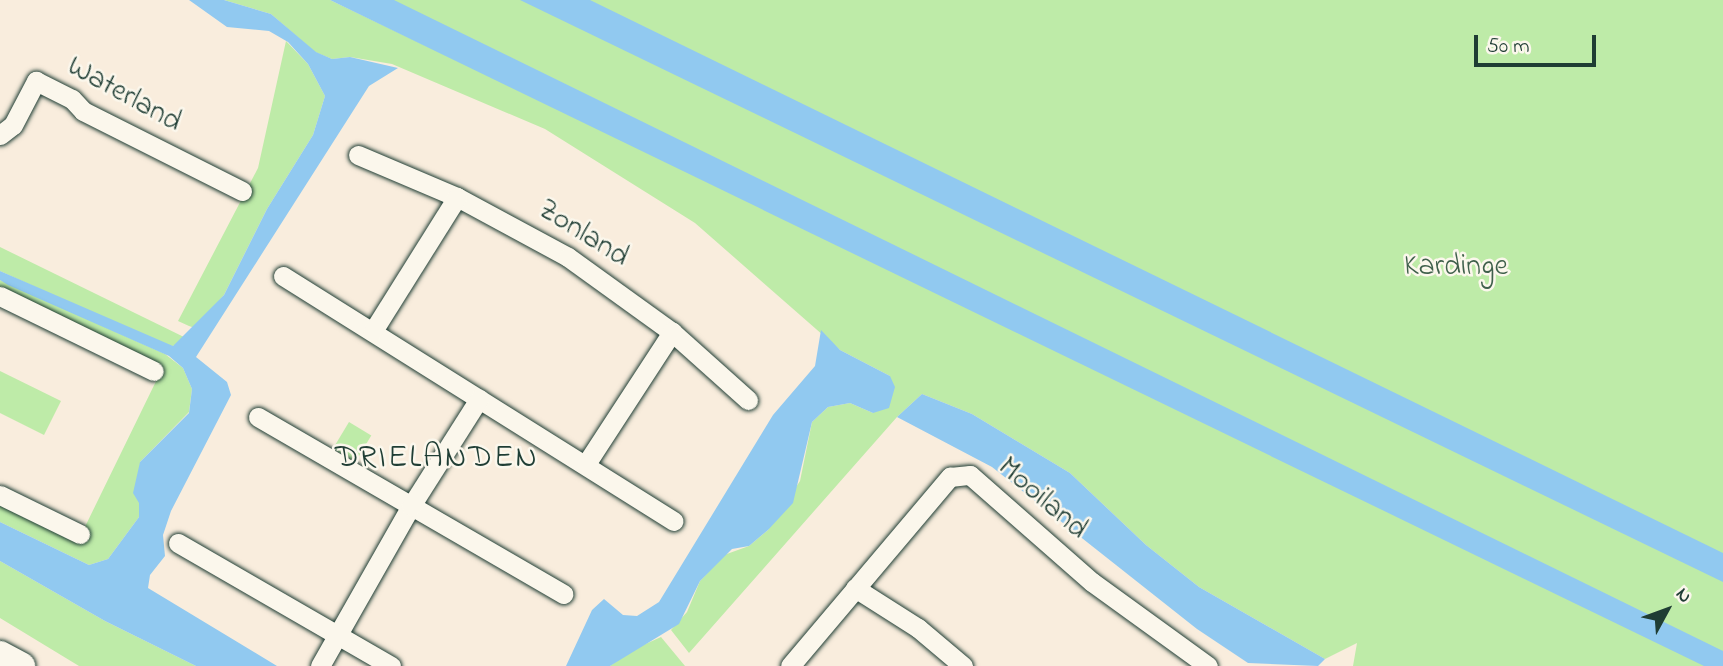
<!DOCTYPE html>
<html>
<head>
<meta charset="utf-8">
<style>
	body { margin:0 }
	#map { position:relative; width:1723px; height:666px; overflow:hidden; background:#f9eddd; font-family:"Indie Flower",sans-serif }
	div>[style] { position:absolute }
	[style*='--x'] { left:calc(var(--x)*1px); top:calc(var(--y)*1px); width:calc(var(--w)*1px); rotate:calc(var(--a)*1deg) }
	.green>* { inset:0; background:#beeba8; transform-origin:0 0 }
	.water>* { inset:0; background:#91c9f0 }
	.roads { filter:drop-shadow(0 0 2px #1f3d34) drop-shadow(0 0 2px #1f3d34) }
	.street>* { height:19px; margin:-9.5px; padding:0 9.5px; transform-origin:9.5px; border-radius:9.5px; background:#fbf7ec }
	.secondary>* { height:28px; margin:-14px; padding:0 14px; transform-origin:14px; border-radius:14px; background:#fbf7ec }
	span { translate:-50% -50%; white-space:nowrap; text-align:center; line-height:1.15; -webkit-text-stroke:5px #fbf7ec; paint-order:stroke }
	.street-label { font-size:30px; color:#1f3d34 }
	.park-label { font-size:30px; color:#3f604b }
	.neighbourhood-label { font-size:32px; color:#1f3d34; letter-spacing:2px }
	.north { position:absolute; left:1632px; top:575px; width:70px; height:70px; -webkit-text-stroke:5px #fbf7ec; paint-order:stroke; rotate:49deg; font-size:19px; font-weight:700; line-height:28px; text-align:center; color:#1f3d34 }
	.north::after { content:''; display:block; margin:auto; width:24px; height:32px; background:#1f3d34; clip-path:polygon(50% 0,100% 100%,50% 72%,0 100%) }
	.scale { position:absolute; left:1474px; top:35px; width:122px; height:32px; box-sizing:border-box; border:4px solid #1f3d34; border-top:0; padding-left:9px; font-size:21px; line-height:24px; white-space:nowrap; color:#1f3d34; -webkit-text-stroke:5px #fbf7ec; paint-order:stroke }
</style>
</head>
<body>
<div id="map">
	<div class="green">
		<i style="clip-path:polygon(224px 0,330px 0,464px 64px,352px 0,1723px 0,1723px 666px,1353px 666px,1357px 643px,1325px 659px,1199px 587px,1146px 545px,1070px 473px,972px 414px,922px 394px,897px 417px,689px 653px,671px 630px,687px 612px,700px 581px,724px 555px,749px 546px,768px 530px,800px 481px,812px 422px,828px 407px,850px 403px,873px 413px,890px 376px,840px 350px,695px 223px,545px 129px,392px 64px,350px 57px,332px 59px,315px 52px,271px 14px)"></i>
		<i style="clip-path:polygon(286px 41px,308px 64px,325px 96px,313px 135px,267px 209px,224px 295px,195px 328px,189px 326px,178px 321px,258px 168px)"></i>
		<i style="clip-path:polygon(0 247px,186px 338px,173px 346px,163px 345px,0 271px)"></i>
		<i style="clip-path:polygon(0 280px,165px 354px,183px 368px,192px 389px,189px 412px,140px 462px,139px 517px,108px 559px,89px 565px,0 522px,0 500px,80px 537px,161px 371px,0 287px)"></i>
		<i style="clip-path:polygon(0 371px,61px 401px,44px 435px,0 413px)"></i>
		<i style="left:349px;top:422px;width:26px;height:31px;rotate:31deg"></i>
		<i style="clip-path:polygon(0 561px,105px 621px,196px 666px,79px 666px,0 618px)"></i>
		<i style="clip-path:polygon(661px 637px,685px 666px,610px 666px,630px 651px)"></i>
	</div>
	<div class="water">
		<i style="clip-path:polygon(189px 0,224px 0,271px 14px,316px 52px,332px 59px,350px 57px,398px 68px,369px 86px,196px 357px,227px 382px,231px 395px,171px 511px,163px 535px,165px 556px,150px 575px,148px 588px,277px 666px,196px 666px,105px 621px,0 561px,0 522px,89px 565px,108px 559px,139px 517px,139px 503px,133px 493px,140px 462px,189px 413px,192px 389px,183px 368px,169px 356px,8px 285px,0 280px,0 271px,173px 346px,224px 295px,267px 209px,313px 135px,325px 96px,308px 64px,288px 42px,269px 31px,227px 27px)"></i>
		<i style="clip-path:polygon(330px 0,394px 0,1723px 651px,1723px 666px,1704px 666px)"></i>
		<i style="clip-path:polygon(520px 0,590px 0,1723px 553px,1723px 582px)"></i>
		<i style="clip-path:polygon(821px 330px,840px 350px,890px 376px,895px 387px,889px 408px,873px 413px,850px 403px,828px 407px,812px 422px,793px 503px,768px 530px,749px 546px,732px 549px,700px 581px,679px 624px,610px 666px,566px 666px,592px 610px,604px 599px,623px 615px,637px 616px,659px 602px,773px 415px,815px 366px)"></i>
		<i style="clip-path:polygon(922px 394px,972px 414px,1070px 473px,1146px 545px,1199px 587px,1325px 659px,1318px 666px,1248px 663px,1197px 629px,992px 467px,897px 417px)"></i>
	</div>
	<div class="roads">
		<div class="street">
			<i style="--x:0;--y:135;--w:16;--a:-38"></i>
			<i style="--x:13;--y:125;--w:50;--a:-62.4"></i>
			<i style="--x:36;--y:81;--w:40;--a:26.6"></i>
			<i style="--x:72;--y:99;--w:16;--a:47"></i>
			<i style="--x:83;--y:111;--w:178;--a:26.7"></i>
			<i style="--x:358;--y:155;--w:108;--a:23"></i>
			<i style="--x:457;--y:197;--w:126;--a:28.4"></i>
			<i style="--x:568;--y:257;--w:128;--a:35.8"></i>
			<i style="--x:672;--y:332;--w:102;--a:41.8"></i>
			<i style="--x:283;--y:276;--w:461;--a:32.1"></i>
			<i style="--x:0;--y:296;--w:171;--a:26"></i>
			<i style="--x:373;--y:331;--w:158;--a:-57.9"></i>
			<i style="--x:258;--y:417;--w:353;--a:30.1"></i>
			<i style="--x:586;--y:464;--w:158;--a:-56.9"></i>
			<i style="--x:0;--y:495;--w:89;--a:26"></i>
			<i style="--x:178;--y:543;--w:246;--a:30"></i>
			<i style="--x:855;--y:588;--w:75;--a:32.4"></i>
			<i style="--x:918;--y:628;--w:59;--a:40.2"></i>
			<i style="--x:320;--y:666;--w:184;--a:-60.4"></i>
			<i style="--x:411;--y:506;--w:127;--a:-57.6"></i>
			<i style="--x:790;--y:666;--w:248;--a:-49.8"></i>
			<i style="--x:950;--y:477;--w:20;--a:-6"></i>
			<i style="--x:970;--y:475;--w:162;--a:41.3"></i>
			<i style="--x:1092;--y:582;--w:143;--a:35.9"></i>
		</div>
		<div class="secondary">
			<i style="--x:0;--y:655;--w:24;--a:28"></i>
		</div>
	</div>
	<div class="street-label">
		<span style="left:124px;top:95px;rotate:29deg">Waterland</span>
		<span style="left:583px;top:234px;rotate:32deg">Zonland</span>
		<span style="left:1042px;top:499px;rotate:41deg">Mooiland</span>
	</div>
	<div class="park-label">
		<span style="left:1456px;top:267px">Kardinge</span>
	</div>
	<div class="neighbourhood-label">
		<span style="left:437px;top:459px">DRIELANDEN</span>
	</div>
	<div class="north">N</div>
	<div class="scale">50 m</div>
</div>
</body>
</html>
